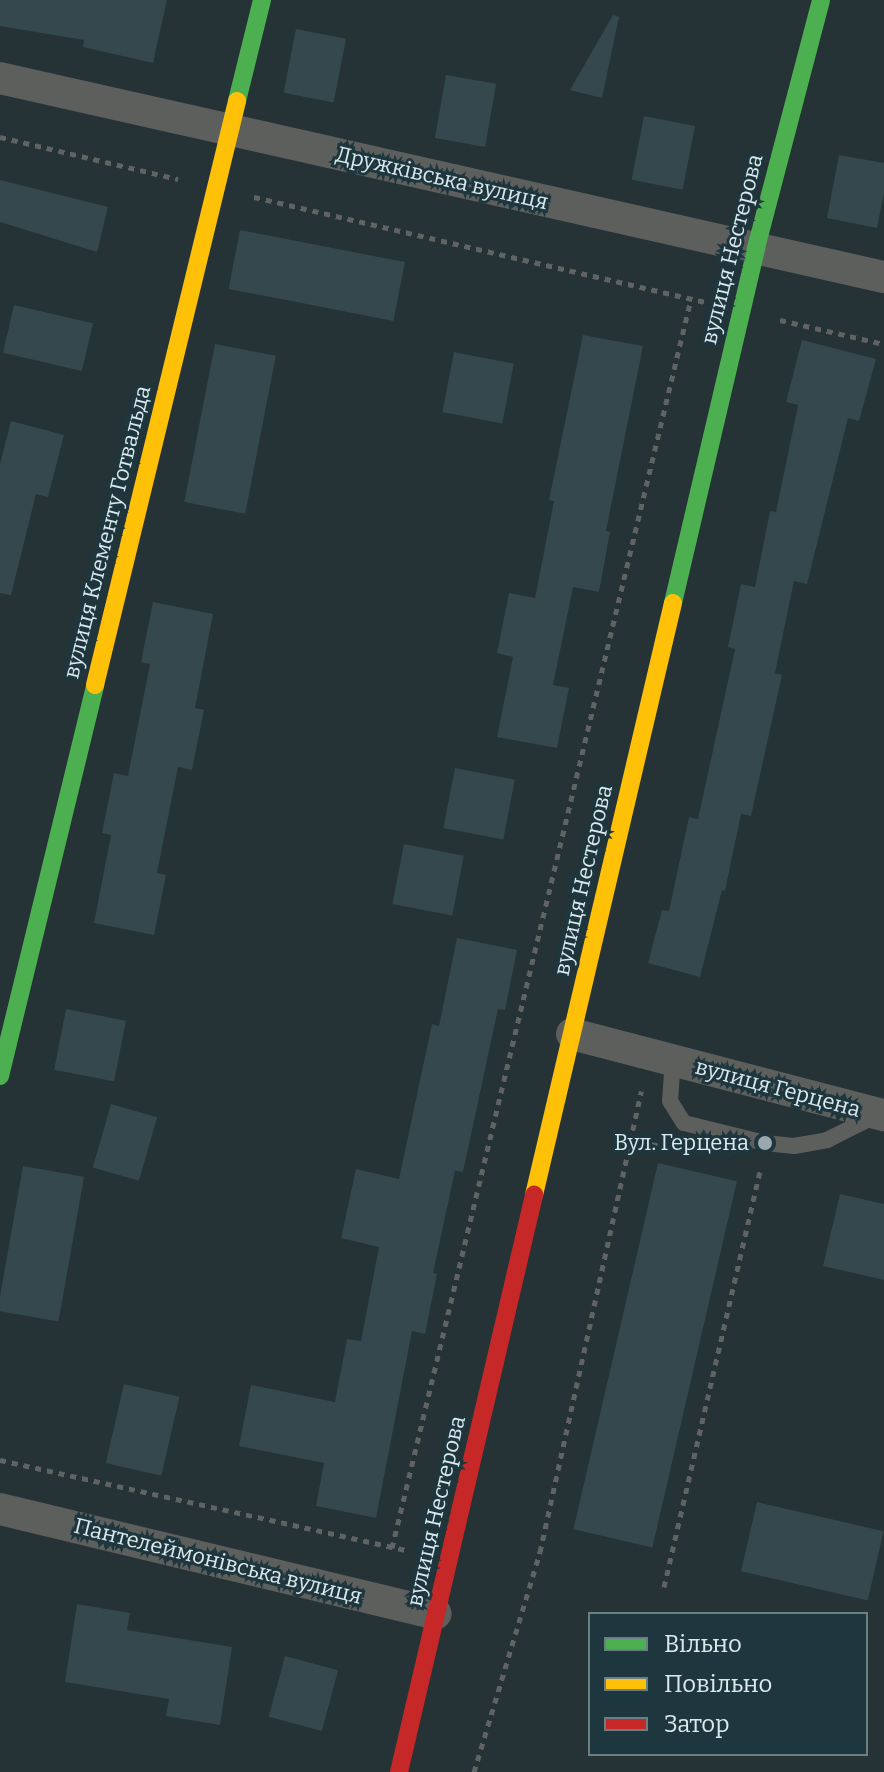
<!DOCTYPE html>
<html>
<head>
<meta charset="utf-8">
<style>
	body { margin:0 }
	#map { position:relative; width:884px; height:1772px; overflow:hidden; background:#253236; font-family:Bitter,serif }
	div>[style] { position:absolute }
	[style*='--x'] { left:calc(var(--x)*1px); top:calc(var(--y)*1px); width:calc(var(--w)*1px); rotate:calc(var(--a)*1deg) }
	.building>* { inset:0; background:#35484d; transform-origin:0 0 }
	.path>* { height:5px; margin-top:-2.5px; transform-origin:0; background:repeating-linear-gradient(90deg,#606363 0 6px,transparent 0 12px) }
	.lane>* { height:16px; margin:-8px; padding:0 8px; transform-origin:8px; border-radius:8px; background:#5d5f5d }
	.street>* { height:32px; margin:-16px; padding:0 16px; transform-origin:16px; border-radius:16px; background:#5d5f5d }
	.fast>* { height:18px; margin:-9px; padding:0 9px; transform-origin:9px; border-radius:9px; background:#4caf50 }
	.slow>* { height:18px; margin:-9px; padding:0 9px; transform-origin:9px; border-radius:9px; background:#ffc107 }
	.jam>* { height:18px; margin:-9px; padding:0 9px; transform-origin:9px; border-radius:9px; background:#c62828 }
	.dots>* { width:22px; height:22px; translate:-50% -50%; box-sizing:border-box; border:4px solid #1e363d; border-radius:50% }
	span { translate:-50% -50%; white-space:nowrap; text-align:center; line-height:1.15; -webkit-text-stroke:6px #1e363d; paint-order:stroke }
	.street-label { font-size:22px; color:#dbe9ee }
	.poi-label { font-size:22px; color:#dbe9ee }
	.right { translate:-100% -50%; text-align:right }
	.legend { position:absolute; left:588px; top:1612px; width:280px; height:144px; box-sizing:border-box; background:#1e363d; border:2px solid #6a7e84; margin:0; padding:10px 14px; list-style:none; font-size:24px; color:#dbe9ee }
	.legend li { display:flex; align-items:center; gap:16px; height:40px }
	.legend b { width:40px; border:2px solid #6a7e84 }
</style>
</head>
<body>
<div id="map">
	<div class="building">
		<i style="clip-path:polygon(0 0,167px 0,153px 63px,83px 47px,84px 40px,0 26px)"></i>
		<i style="clip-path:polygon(613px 15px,619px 17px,602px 98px,570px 90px)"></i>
		<i style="left:296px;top:29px;width:51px;height:65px;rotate:11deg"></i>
		<i style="left:446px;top:75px;width:51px;height:64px;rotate:10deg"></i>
		<i style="left:644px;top:116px;width:52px;height:65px;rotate:11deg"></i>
		<i style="clip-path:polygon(839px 155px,884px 163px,884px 193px,877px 228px,827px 218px)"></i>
		<i style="clip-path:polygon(0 180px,108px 207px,97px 252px,0 222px)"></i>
		<i style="left:240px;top:230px;width:168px;height:60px;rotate:11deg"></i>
		<i style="left:14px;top:305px;width:81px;height:49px;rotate:13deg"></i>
		<i style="clip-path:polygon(583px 335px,643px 346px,606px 531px,610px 532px,599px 592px,573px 587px,553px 685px,569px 688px,557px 748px,497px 737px,513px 657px,497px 653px,509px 593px,535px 598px,554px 501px,549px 500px)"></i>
		<i style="clip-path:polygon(802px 340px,876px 359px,859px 421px,848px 418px,807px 584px,794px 581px,775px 673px,782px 675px,751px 816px,741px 814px,725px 891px,722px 890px,700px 977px,648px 963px,662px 910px,669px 911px,689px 817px,698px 819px,735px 649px,728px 647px,741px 584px,755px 587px,770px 511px,776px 512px,798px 405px,786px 402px)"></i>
		<i style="left:215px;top:344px;width:62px;height:161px;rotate:11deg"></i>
		<i style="left:454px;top:352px;width:61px;height:61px;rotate:11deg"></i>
		<i style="clip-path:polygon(11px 421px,64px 435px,48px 497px,36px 494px,11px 595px,0 593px,0 464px)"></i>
		<i style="clip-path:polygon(153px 602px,213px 614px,195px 708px,204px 710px,192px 770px,178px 767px,157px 873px,166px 875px,154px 935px,94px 923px,111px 835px,102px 833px,114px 773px,128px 776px,150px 664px,141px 662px)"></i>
		<i style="left:455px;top:768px;width:61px;height:61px;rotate:11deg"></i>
		<i style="left:404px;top:844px;width:61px;height:61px;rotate:11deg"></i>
		<i style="clip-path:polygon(457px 938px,517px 950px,505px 1010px,498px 1009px,463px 1172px,455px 1171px,433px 1273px,437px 1274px,425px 1334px,412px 1331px,376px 1518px,316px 1506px,324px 1463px,239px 1446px,251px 1385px,335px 1402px,347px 1339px,361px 1341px,379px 1247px,341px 1238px,356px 1169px,399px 1179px,432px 1024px,439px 1026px)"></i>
		<i style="left:66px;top:1009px;width:61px;height:62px;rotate:11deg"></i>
		<i style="left:111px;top:1104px;width:48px;height:66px;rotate:16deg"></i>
		<i style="left:658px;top:1163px;width:81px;height:376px;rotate:13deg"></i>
		<i style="left:23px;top:1166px;width:62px;height:147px;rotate:10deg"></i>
		<i style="clip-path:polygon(840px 1194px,884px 1204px,884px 1280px,823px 1266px)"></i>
		<i style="left:124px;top:1384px;width:57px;height:81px;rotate:13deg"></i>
		<i style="left:757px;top:1502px;width:130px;height:71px;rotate:13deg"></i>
		<i style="clip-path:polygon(77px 1604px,130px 1613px,127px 1630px,232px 1647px,220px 1725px,166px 1716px,169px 1699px,65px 1682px)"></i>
		<i style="left:285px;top:1656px;width:55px;height:63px;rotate:15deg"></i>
	</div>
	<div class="path">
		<i style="--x:0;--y:137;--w:183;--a:13.3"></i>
		<i style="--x:254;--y:197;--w:462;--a:13.1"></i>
		<i style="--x:780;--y:320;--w:107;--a:13"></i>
		<i style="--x:628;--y:1139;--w:47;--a:12.3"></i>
		<i style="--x:0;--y:1460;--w:419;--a:12.5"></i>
		<i style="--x:392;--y:1548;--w:1284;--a:-76.54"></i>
		<i style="--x:664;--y:1587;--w:430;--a:-77"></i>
		<i style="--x:474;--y:1772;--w:230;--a:-73.3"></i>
		<i style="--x:540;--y:1552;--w:472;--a:-77.6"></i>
	</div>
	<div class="lane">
		<i style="--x:673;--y:1060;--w:41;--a:94.2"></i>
		<i style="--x:670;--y:1101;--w:26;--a:58"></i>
		<i style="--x:684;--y:1123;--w:83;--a:13.9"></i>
		<i style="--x:765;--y:1143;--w:29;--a:6"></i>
		<i style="--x:794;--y:1146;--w:34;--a:-10"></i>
		<i style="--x:827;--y:1140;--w:54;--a:-26.6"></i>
	</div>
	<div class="street">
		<i style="--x:0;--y:78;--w:906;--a:12.69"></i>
		<i style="--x:572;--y:1034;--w:322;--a:14.6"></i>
		<i style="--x:0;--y:1509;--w:448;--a:13.5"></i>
	</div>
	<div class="fast">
		<i style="--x:237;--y:101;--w:104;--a:-76.1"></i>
		<i style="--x:673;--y:603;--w:365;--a:-76.8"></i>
		<i style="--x:756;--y:248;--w:256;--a:-75.3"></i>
		<i style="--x:0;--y:1076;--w:402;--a:-76.3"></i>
	</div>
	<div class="slow">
		<i style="--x:95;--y:685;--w:601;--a:-76.33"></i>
		<i style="--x:534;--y:1195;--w:608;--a:-76.79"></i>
	</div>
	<div class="jam">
		<i style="--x:399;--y:1772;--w:593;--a:-76.83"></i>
	</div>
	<div class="dots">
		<i style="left:765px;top:1143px;background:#9ba9ae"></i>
	</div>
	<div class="street-label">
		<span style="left:442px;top:178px;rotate:13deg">Дружківська вулиця</span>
		<span style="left:732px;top:249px;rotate:-76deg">вулиця Нестерова</span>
		<span style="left:107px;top:532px;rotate:-76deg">вулиця Клементу Готвальда</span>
		<span style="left:583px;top:880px;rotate:-77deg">вулиця Нестерова</span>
		<span style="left:778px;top:1088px;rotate:15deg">вулиця Герцена</span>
		<span style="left:436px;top:1511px;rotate:-77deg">вулиця Нестерова</span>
		<span style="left:218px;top:1561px;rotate:14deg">Пантелеймонівська вулиця</span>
	</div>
	<div class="poi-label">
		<span class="right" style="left:749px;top:1143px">Вул. Герцена</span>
	</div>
	<ul class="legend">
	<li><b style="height:10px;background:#4caf50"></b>Вільно</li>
	<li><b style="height:10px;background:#ffc107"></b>Повільно</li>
	<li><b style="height:10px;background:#c62828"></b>Затор</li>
	</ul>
</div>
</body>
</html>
